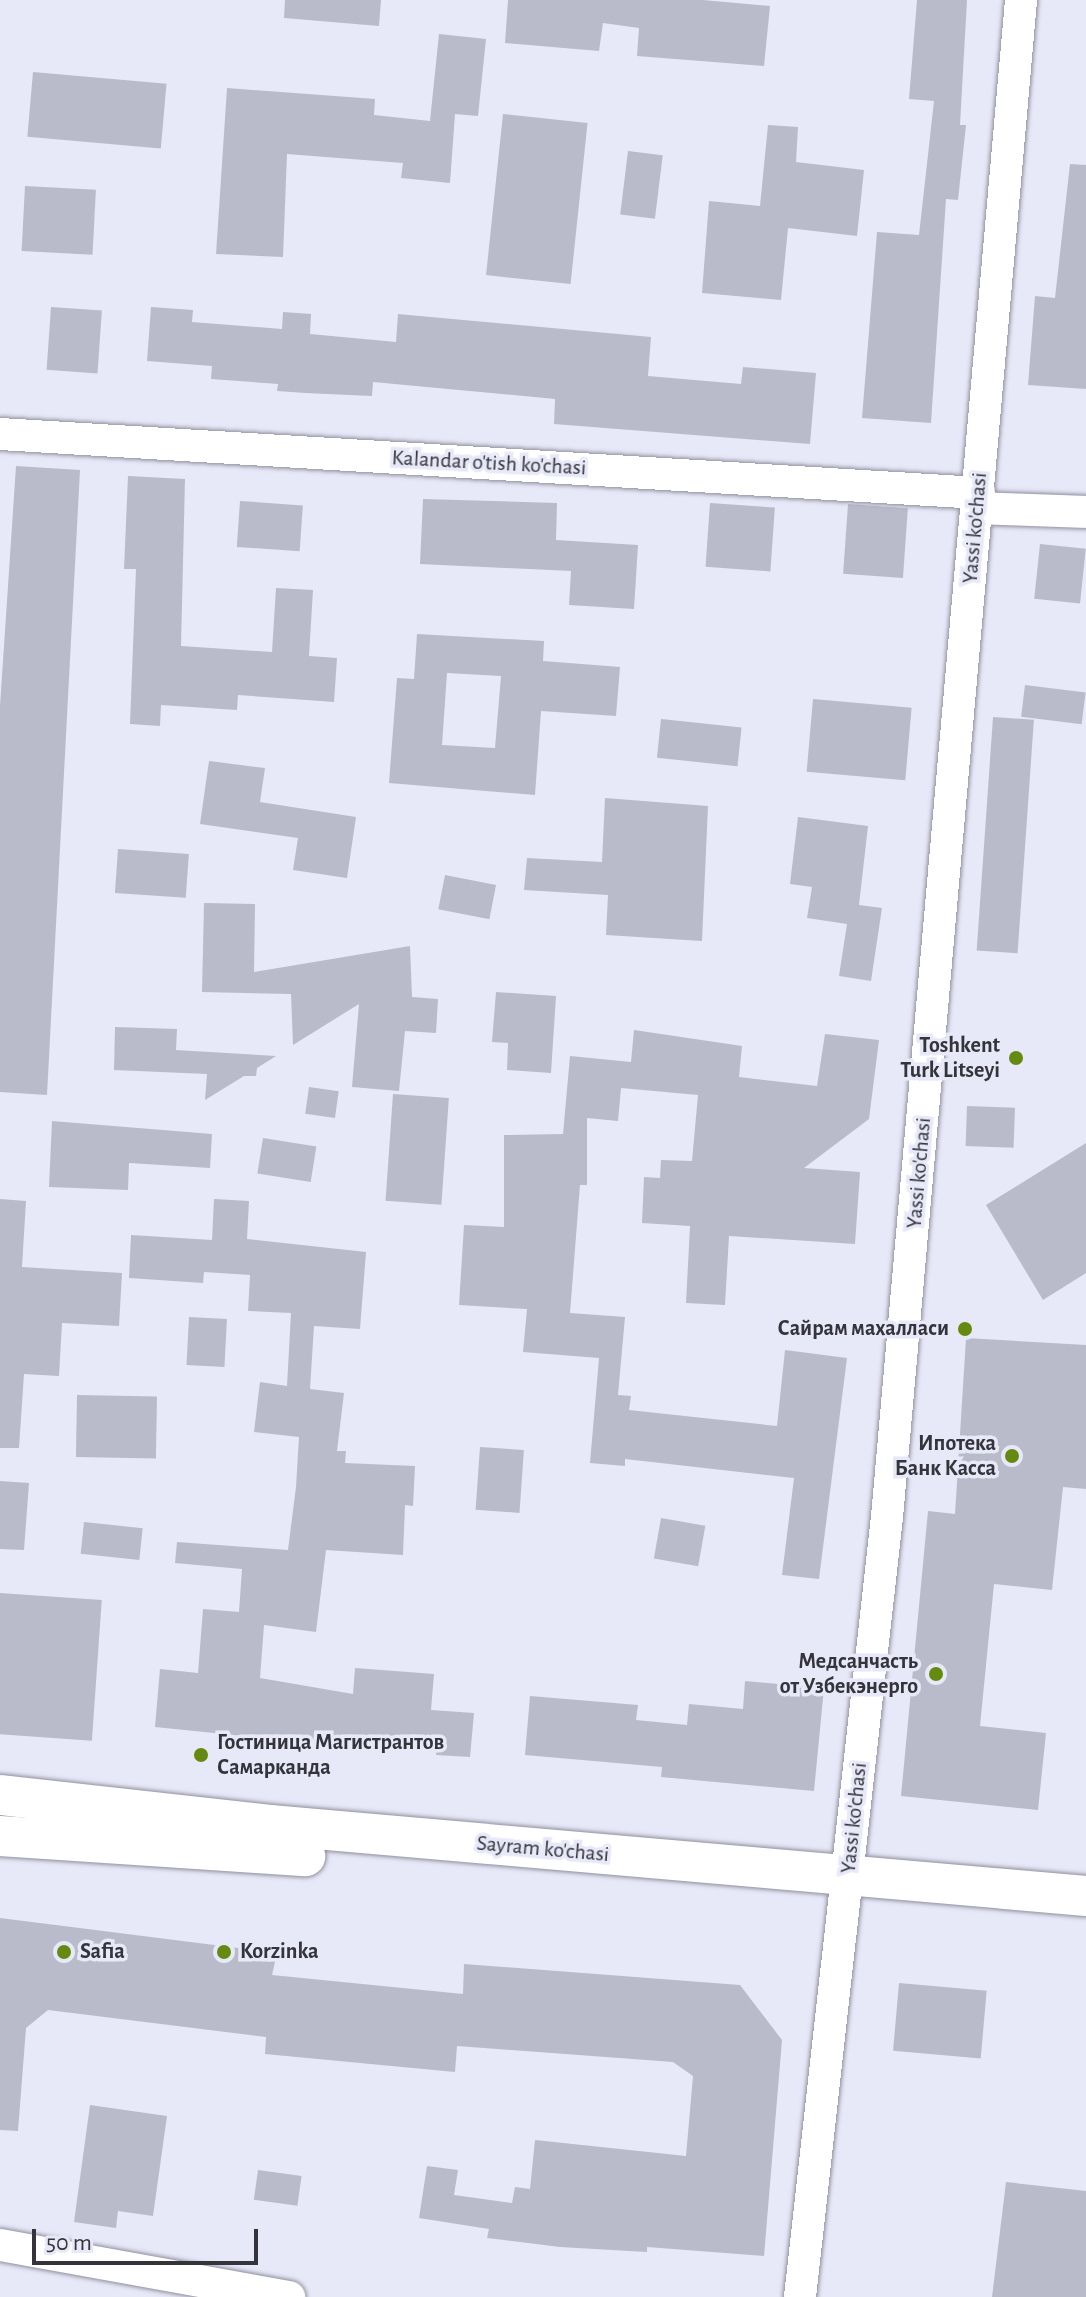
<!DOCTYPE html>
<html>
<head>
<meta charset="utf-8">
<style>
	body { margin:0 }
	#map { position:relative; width:1086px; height:2297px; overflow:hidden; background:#e7e8f8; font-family:"Alegreya Sans",sans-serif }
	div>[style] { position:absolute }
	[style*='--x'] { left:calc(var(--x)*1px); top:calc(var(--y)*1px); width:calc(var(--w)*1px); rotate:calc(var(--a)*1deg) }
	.building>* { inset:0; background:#babbca; transform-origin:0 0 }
	.roads { filter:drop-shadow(0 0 2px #90909f) drop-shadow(0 0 2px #90909f) }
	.minor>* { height:32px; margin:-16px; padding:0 16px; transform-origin:16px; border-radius:16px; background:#fff }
	.tertiary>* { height:40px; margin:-20px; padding:0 20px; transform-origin:20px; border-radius:20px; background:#fff }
	.dots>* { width:22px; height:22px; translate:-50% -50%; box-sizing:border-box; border:4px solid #e7e8f8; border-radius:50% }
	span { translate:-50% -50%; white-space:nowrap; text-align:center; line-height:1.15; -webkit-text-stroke:7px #e7e8f8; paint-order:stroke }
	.street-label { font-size:22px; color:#34343a }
	.poi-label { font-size:22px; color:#34343a; font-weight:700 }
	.right { translate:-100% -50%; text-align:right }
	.left { translate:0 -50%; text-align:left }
	.scale { position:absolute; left:32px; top:2229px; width:226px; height:36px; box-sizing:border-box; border:4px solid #34343a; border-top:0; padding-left:10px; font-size:24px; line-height:28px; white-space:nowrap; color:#34343a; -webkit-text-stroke:6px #e7e8f8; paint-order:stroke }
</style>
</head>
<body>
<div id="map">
	<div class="building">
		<i style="clip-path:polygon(285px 0,381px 0,379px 26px,284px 18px)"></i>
		<i style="clip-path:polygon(508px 0,703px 0,770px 6px,764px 66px,637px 56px,639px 28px,603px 23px,599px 51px,505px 43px)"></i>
		<i style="clip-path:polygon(917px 0,967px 0,960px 125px,966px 125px,958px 200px,946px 199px,931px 423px,862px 418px,877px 232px,919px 235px,934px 101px,909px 99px)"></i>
		<i style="clip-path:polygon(439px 34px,486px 39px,478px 116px,455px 114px,450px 183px,401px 178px,403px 163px,287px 154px,283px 257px,216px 254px,227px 88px,375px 99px,374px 115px,430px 121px)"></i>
		<i style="left:33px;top:72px;width:134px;height:65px;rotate:5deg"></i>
		<i style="left:503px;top:114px;width:85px;height:162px;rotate:6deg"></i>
		<i style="clip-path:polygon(768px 125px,798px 127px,796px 162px,864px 170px,857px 236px,788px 228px,781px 300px,702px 293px,709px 201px,760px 206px)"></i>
		<i style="left:628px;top:151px;width:35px;height:64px;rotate:7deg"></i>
		<i style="clip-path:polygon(1070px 164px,1086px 165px,1086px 389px,1028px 385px,1035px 296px,1055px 298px)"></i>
		<i style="left:25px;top:186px;width:71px;height:65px;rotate:3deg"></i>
		<i style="left:51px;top:307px;width:51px;height:63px;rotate:4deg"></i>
		<i style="clip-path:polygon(151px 307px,193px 310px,192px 322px,282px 329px,283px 312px,311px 314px,310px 334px,396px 342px,398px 314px,651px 337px,648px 376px,741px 384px,743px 367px,816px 373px,810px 444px,554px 424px,555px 399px,373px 382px,372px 396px,305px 393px,277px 391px,278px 384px,211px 379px,212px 366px,147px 361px)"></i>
		<i style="clip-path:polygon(16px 466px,80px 470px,47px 1095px,0 1092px,0 706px)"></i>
		<i style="clip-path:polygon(128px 476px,185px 479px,181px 646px,272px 652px,276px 588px,313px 590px,309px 656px,337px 658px,334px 702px,238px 695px,237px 710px,161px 705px,160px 726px,130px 724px,136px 569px,124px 569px)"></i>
		<i style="clip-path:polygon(423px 499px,557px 503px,556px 540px,638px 545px,634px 609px,569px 605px,571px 571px,420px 564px)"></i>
		<i style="left:240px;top:501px;width:63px;height:46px;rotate:4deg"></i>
		<i style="left:710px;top:503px;width:65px;height:64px;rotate:4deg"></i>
		<i style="left:848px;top:504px;width:60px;height:70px;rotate:4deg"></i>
		<i style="left:1040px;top:544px;width:46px;height:55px;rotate:6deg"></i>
		<i style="clip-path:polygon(evenodd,417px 634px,544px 641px,543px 661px,620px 667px,616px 716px,541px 711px,535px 795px,389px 783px,397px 678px,414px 679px,417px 634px,447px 673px,501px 676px,495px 748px,442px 745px,447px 673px)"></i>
		<i style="left:1025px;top:685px;width:61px;height:32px;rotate:7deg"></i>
		<i style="left:813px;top:699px;width:99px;height:73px;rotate:5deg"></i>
		<i style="left:993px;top:717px;width:41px;height:234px;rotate:4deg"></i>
		<i style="left:661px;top:719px;width:81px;height:39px;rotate:6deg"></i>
		<i style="clip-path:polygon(209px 761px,265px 768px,260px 802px,356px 817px,347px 878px,293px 870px,298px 838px,200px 824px)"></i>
		<i style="clip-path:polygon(605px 798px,708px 806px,702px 941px,606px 935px,608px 895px,524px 890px,527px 858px,602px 862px)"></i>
		<i style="clip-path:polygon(798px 817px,868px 826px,859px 905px,882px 908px,871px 981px,839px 976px,847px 924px,807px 918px,812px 887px,790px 884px)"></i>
		<i style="left:118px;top:849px;width:71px;height:44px;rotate:4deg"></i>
		<i style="left:445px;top:875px;width:52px;height:35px;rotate:11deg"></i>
		<i style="clip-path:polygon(204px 903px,255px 904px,254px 972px,410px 946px,412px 997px,438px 999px,436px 1033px,405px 1031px,399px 1091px,352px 1087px,359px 1004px,293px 1045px,291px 994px,202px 992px)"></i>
		<i style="clip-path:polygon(496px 992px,556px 996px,551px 1073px,507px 1070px,508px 1043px,492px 1042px)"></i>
		<i style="clip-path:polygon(115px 1027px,177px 1029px,176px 1050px,276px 1056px,257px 1068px,256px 1076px,244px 1076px,205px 1100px,207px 1074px,114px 1070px)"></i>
		<i style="clip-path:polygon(634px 1030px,742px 1046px,739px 1077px,817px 1086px,825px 1034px,879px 1040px,869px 1119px,804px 1168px,860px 1172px,855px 1244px,729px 1236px,725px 1305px,686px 1303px,690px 1226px,642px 1223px,644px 1177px,660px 1178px,661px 1160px,692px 1161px,698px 1095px,621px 1088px,618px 1121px,587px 1118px,587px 1185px,580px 1185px,570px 1313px,625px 1317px,618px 1395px,631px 1396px,629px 1410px,777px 1426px,785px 1350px,847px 1358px,819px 1579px,782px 1575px,794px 1478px,625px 1459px,625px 1466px,590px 1463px,599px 1358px,523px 1352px,527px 1309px,459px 1305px,464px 1225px,504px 1227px,504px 1135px,563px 1134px,570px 1056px,631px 1062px)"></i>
		<i style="left:309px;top:1087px;width:30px;height:27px;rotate:8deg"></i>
		<i style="left:393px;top:1094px;width:56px;height:107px;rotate:4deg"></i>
		<i style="left:967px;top:1106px;width:48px;height:40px;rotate:2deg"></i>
		<i style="clip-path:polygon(52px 1121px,212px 1134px,210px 1168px,129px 1163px,128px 1190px,49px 1187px)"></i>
		<i style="left:263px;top:1138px;width:54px;height:36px;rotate:9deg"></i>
		<i style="clip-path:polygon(1086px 1143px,1086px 1273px,1043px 1300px,986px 1205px)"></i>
		<i style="clip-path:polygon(0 1199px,26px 1201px,22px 1267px,122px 1273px,119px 1326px,62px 1323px,59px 1376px,24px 1374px,19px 1448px,0 1448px)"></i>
		<i style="clip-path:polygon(214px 1199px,249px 1201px,247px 1239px,366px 1252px,360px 1329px,314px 1326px,310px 1389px,344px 1393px,337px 1451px,346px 1451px,345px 1463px,415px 1466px,413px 1506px,405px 1505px,403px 1555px,326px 1550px,316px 1632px,264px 1625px,260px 1678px,353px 1694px,355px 1668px,434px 1674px,431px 1710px,474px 1713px,470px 1757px,436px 1755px,437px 1746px,323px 1737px,322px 1744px,155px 1727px,160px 1669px,198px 1673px,203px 1609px,239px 1612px,242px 1569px,175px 1563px,177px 1542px,288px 1550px,296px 1487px,299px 1437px,254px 1432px,260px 1382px,287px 1386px,291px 1313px,248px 1311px,250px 1275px,204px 1272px,203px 1283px,129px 1278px,131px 1235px,212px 1240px)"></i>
		<i style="left:189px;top:1317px;width:38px;height:48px;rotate:3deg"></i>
		<i style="clip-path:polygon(966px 1338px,1086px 1345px,1086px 1489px,1063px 1487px,1052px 1590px,994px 1584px,980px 1726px,1046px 1733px,1038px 1810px,901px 1796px,928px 1511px,955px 1514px)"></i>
		<i style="left:77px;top:1395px;width:80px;height:62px;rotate:1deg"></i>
		<i style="left:480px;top:1447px;width:44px;height:63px;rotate:4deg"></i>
		<i style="clip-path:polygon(0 1481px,29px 1483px,24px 1550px,0 1549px)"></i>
		<i style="left:661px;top:1518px;width:45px;height:41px;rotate:10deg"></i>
		<i style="left:84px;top:1522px;width:59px;height:32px;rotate:6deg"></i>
		<i style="left:0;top:1593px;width:102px;height:141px;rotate:4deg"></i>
		<i style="clip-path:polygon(745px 1681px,824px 1688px,814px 1791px,661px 1777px,662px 1767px,525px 1755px,530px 1696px,638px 1705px,636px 1720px,687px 1725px,689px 1704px,743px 1709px)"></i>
		<i style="clip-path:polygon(0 1918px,277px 1953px,272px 1975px,463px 1994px,464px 1964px,740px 1985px,782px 2040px,764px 2256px,647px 2247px,647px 2252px,560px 2247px,487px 2238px,489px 2229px,419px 2218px,427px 2166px,458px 2170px,454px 2195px,512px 2203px,515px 2187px,530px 2189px,535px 2140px,686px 2156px,693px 2076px,673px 2062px,457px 2046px,455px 2072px,265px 2054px,266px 2037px,48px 2010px,26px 2028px,18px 2131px,0 2130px)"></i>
		<i style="left:899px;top:1983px;width:88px;height:68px;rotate:5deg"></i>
		<i style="clip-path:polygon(90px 2105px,167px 2116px,153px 2216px,118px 2211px,116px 2228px,74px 2222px)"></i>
		<i style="left:258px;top:2170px;width:44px;height:30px;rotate:8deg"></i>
		<i style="clip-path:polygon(1006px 2182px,1086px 2191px,1086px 2297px,992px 2297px)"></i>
	</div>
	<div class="roads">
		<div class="minor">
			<i style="--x:0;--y:434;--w:981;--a:3.45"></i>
			<i style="--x:977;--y:508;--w:109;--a:2.1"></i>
			<i style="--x:0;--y:2245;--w:294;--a:10.2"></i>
			<i style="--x:800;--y:2297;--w:785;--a:-83.64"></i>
			<i style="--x:887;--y:1517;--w:1523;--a:-84.95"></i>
		</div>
		<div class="tertiary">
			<i style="--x:0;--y:1795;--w:272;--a:6.3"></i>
			<i style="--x:270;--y:1825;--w:819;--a:4.97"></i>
			<i style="--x:0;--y:1836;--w:306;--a:3.8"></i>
		</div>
	</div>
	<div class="dots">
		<i style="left:1016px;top:1058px;background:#658a10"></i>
		<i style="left:965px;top:1329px;background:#658a10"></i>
		<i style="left:1012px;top:1456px;background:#658a10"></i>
		<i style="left:936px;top:1674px;background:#658a10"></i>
		<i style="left:201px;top:1755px;background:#658a10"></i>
		<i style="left:64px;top:1952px;background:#658a10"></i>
		<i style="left:224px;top:1952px;background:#658a10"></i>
	</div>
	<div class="street-label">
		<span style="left:489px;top:463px;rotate:3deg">Kalandar o'tish ko'chasi</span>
		<span style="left:975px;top:528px;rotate:-85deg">Yassi ko'chasi</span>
		<span style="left:919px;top:1173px;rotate:-85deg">Yassi ko'chasi</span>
		<span style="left:854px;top:1818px;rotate:-84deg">Yassi ko'chasi</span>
		<span style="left:543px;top:1849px;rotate:5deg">Sayram ko'chasi</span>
	</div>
	<div class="poi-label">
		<span class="right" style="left:1000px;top:1058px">Toshkent<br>Turk Litseyi</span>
		<span class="right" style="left:949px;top:1329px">Сайрам махалласи</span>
		<span class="right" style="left:996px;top:1456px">Ипотека<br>Банк Касса</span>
		<span class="right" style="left:918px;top:1674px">Медсанчасть<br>от Узбекэнерго</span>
		<span class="left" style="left:217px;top:1755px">Гостиница Магистрантов<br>Самарканда</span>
		<span class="left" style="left:80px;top:1952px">Safia</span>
		<span class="left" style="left:240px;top:1952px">Korzinka</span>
	</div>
	<div class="scale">50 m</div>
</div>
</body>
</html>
